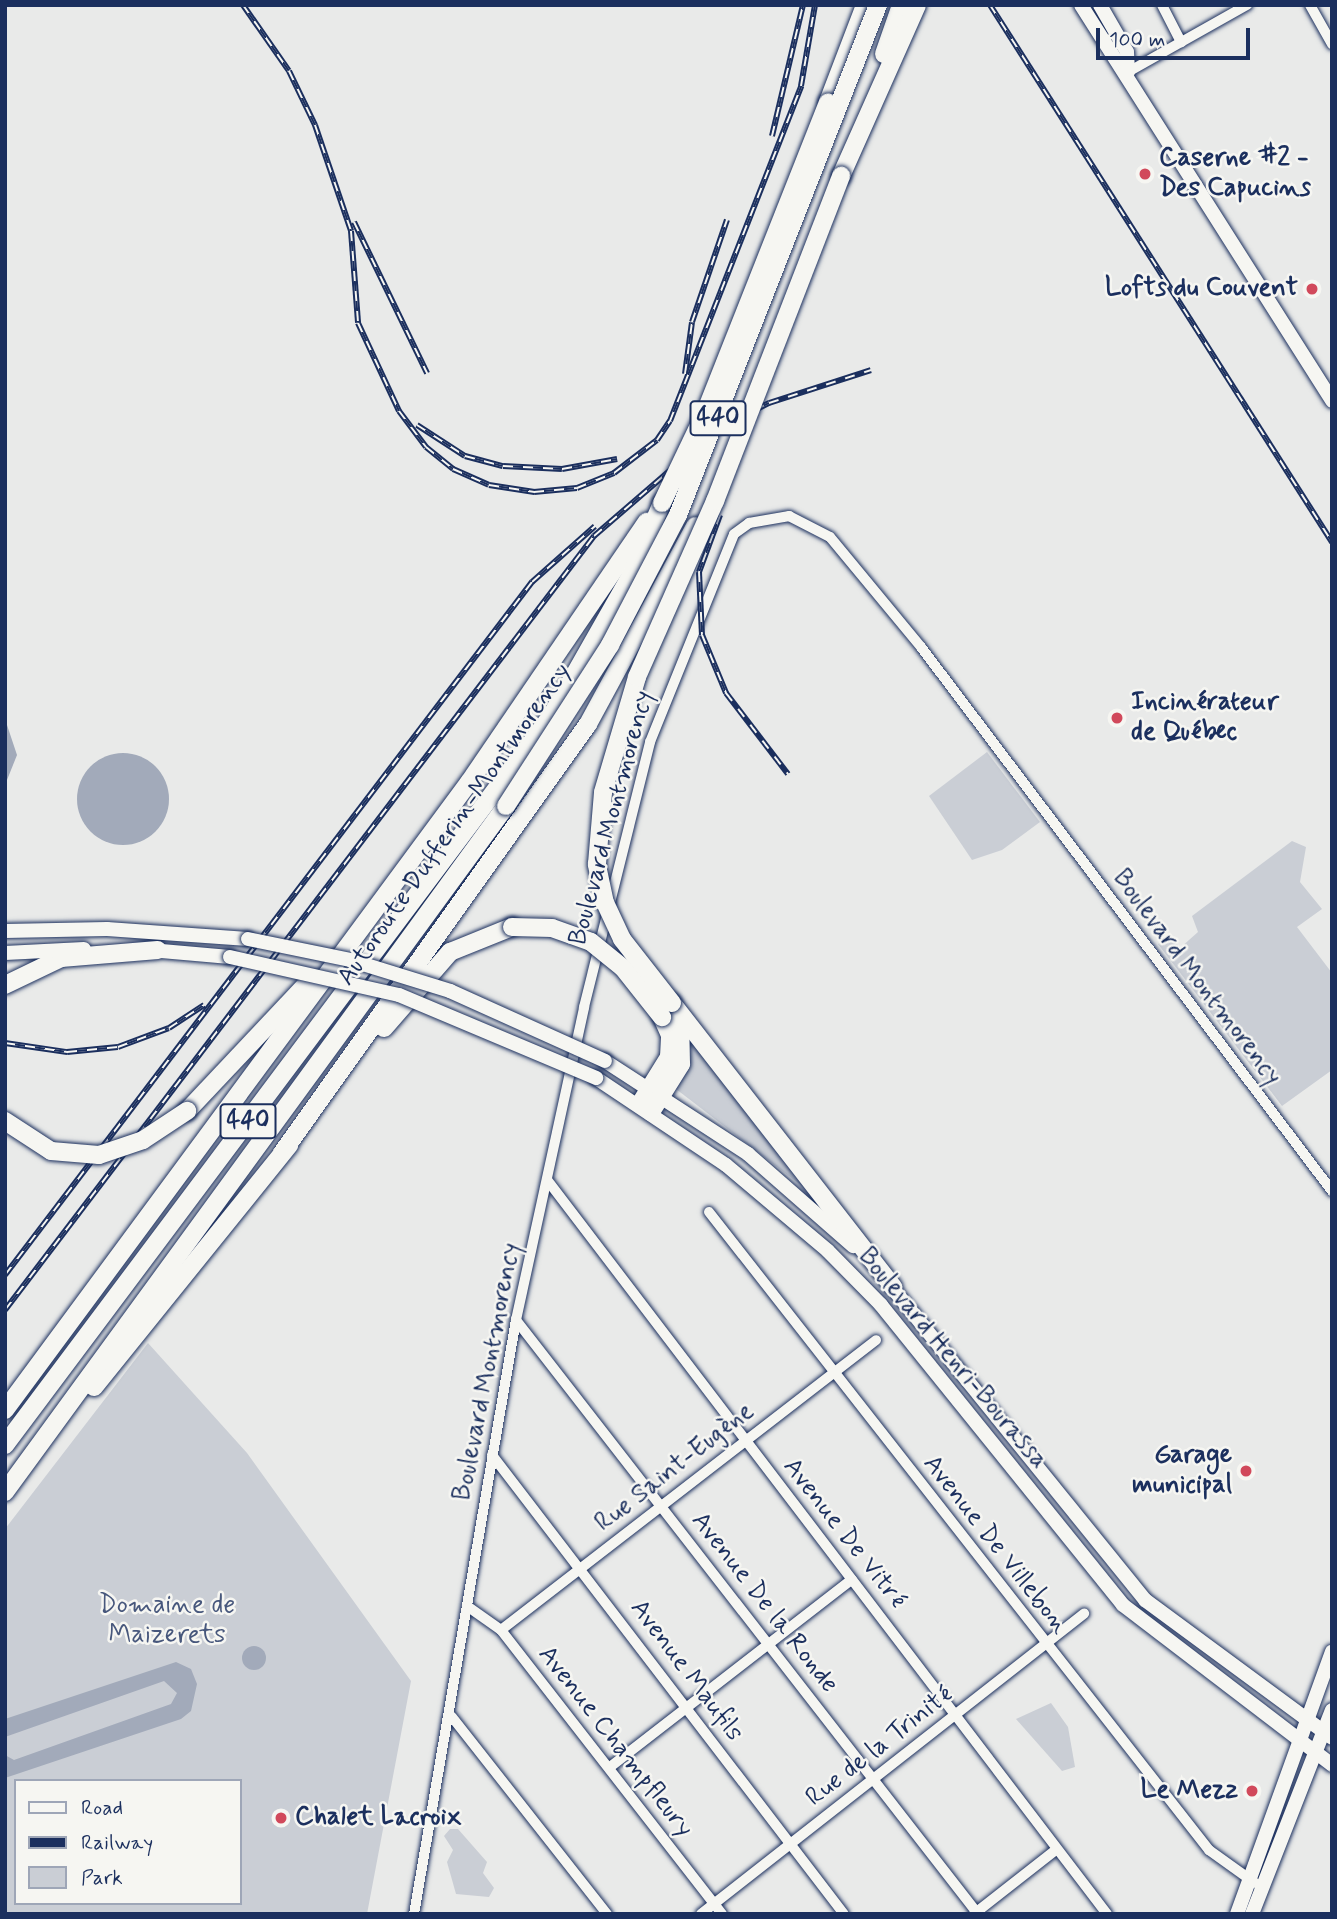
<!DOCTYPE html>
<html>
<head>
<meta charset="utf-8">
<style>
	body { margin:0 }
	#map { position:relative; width:1337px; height:1919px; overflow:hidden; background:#e9eae9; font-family:Mynerve,sans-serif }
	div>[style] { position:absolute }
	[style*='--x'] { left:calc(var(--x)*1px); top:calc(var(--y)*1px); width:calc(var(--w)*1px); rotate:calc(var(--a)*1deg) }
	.green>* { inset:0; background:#caced5 }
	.water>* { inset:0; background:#a2aaba }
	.round { border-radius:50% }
	.roads { filter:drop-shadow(0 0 2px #1b2f5e) drop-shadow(0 0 2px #1b2f5e) }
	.street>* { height:10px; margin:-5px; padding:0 5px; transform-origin:5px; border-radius:5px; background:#f6f6f2 }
	.secondary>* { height:14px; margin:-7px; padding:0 7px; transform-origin:7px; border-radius:7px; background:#f6f6f2 }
	.highway>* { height:18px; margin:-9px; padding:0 9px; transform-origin:9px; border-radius:9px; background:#f6f6f2 }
	.rail>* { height:6px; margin-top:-3px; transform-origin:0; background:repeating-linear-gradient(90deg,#f6f6f2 0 10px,#1b2f5e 0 20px); box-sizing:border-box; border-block:2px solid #1b2f5e }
	.bridges { filter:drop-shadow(0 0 2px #1b2f5e) drop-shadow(0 0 2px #1b2f5e) }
	.secondary-bridge>* { height:14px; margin:-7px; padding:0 7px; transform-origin:7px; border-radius:7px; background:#f6f6f2 }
	.highway-bridge>* { height:18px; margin:-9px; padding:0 9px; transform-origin:9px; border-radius:9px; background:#f6f6f2 }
	.dots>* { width:19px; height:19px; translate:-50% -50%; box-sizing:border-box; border:4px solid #f6f6f2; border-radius:50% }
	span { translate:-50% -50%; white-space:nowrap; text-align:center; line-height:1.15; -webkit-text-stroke:5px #f6f6f2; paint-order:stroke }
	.shield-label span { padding:2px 5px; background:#f6f6f2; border:2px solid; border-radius:5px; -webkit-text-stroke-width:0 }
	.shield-label { font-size:24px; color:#1b2f5e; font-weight:700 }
	.poi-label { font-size:26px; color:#1b2f5e; font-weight:700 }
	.left { translate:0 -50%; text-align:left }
	.right { translate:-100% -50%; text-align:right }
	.street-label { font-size:26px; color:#1b2f5e }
	.park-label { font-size:26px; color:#47577c }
	.frame { position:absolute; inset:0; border:7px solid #1b2f5e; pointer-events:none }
	.legend { position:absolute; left:14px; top:1779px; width:228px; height:126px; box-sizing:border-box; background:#f6f6f2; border:2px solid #9ea6b7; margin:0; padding:9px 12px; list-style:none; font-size:21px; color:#1b2f5e }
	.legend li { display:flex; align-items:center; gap:14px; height:35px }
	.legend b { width:35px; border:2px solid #9ea6b7 }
	.scale { position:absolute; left:1096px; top:28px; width:154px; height:32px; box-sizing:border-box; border:4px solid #1b2f5e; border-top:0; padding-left:9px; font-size:21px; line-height:24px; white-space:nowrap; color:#1b2f5e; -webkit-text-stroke:5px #f6f6f2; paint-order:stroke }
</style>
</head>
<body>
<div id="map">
	<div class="green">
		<i style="clip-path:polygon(987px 752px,1040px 822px,1002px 850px,972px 860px,929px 796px)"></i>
		<i style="clip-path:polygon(1292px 841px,1306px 847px,1300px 882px,1322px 909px,1297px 927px,1332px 973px,1332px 1070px,1282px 1106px,1158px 944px,1170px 935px,1180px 948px,1198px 932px,1192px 916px)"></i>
		<i style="clip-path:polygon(688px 1036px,815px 1196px,676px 1089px)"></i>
		<i style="clip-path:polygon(evenodd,148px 1343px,247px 1453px,411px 1681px,367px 1914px,5px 1914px,5px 1529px,148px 1343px,16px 1781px,240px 1781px,240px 1903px,16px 1903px,16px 1781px)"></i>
		<i style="clip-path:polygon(1051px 1703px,1068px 1727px,1075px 1767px,1062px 1771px,1016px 1719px)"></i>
		<i style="clip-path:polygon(450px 1829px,458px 1829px,487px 1862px,483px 1873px,494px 1888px,489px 1897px,456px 1894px,447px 1862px,453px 1850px,444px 1836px)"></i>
	</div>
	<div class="water">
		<i style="clip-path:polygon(5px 719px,17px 755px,5px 785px)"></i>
		<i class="round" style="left:77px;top:753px;width:92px;height:92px"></i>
		<i class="round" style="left:242px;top:1646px;width:24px;height:24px"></i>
		<i style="clip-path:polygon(176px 1662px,191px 1669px,197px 1684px,191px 1711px,181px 1719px,5px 1778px,5px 1755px,14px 1760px,171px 1704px,177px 1693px,164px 1681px,5px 1737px,5px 1719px)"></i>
	</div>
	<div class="roads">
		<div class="street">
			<i style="--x:1162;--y:5;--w:42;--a:62.8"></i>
			<i style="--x:1310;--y:5;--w:45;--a:60.6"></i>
			<i style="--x:1128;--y:72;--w:137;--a:-29.4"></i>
			<i style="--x:548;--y:1181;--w:922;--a:52.67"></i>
			<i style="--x:709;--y:1212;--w:811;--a:51.91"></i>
			<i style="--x:1209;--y:1850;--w:57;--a:35.7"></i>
			<i style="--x:516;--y:1320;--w:753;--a:52.13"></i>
			<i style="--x:492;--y:1455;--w:578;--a:52.52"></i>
			<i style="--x:467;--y:1606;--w:42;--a:35.2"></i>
			<i style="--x:501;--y:1630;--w:360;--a:52.1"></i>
			<i style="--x:501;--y:1630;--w:474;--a:-37.7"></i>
			<i style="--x:452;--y:1717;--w:251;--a:51.8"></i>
			<i style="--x:610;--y:1767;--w:306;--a:-37.8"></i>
			<i style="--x:414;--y:1914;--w:603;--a:-80.26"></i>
			<i style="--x:516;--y:1320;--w:320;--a:-77.7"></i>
			<i style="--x:584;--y:1007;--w:273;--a:-76"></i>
			<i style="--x:650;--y:742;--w:224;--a:-68"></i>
			<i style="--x:734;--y:534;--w:19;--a:-36"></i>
			<i style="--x:749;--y:523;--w:41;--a:-9.9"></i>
			<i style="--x:789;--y:516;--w:46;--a:27.1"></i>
			<i style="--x:830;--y:537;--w:143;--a:50.4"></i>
			<i style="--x:921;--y:647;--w:682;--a:52.93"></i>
			<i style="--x:701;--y:1914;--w:487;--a:-38.1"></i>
			<i style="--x:974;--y:1914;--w:105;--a:-38.1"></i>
		</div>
		<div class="secondary">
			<i style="--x:1081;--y:5;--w:469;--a:57.6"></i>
			<i style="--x:1100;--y:5;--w:54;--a:60.1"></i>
			<i style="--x:1127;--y:52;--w:20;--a:87"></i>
			<i style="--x:5;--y:931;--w:102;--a:-1.1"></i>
			<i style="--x:107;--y:929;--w:141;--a:4.1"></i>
			<i style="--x:150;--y:950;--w:80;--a:5"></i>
			<i style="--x:5;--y:953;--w:79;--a:-2.9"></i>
			<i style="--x:605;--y:1061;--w:171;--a:33"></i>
			<i style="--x:748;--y:1154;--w:140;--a:41.2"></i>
			<i style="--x:596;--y:1078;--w:156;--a:33.8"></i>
			<i style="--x:726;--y:1165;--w:133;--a:40.1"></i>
			<i style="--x:828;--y:1251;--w:76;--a:45.5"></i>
			<i style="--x:881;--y:1305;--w:385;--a:51.1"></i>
			<i style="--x:1123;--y:1605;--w:263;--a:37.4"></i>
			<i style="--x:886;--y:1280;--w:412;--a:51"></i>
			<i style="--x:1145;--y:1600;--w:232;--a:36.4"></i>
			<i style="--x:1237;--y:1914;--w:279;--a:-70.1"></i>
			<i style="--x:1252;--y:1914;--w:219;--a:-68.6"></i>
		</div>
		<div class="highway">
			<i style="--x:884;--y:54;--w:52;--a:-70.9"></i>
			<i style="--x:828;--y:102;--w:104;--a:-69.1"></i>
			<i style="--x:841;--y:176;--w:187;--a:-66"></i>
			<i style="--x:5;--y:985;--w:62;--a:-25.7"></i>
			<i style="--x:61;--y:958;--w:97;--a:-4.7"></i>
			<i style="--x:672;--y:1003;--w:360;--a:52.1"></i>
			<i style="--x:384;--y:1028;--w:101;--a:-49"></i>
			<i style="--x:450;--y:952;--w:67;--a:-22"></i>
			<i style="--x:640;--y:1104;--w:55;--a:-58.3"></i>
			<i style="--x:669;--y:1057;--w:22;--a:-87"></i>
			<i style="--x:670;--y:1035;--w:20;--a:-114"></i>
			<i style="--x:187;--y:1111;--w:170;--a:-46.7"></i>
			<i style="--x:651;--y:1112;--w:57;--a:-58"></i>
			<i style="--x:681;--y:1064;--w:48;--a:-91.2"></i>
			<i style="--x:282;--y:1153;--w:527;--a:-54.5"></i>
			<i style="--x:588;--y:724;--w:225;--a:-61.6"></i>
			<i style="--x:94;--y:1387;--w:311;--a:-51.1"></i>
			<i style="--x:5;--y:1410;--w:782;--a:-53.53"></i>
			<i style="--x:470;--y:781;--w:314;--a:-55.7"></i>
			<i style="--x:5;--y:1445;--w:911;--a:-53.17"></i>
			<i style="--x:551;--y:716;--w:162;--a:-60.4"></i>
			<i style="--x:631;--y:575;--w:78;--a:-66.7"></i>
			<i style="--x:5;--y:1492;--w:849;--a:-53.86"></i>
		</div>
	</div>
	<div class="rail">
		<i style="--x:243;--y:5;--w:80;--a:55.1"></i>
		<i style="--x:289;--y:71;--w:60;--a:64.3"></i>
		<i style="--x:315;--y:125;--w:112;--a:71.2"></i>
		<i style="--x:351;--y:231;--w:92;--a:85.6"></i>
		<i style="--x:358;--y:323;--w:97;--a:65"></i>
		<i style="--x:399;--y:411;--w:45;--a:53.1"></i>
		<i style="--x:426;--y:447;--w:35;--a:39"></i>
		<i style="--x:453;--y:469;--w:39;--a:24"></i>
		<i style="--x:489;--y:485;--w:46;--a:8.8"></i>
		<i style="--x:534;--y:492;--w:43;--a:-5.3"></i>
		<i style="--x:577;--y:488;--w:40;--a:-22"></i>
		<i style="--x:614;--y:473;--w:54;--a:-37.5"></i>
		<i style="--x:657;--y:440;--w:23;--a:-56"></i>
		<i style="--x:670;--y:421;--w:360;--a:-68.6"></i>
		<i style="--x:801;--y:86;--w:82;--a:-80.2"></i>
		<i style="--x:990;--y:5;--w:637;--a:57.51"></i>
		<i style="--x:772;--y:136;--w:135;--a:-76.7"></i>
		<i style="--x:354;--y:222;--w:168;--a:64.2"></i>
		<i style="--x:685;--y:374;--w:52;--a:-82.3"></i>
		<i style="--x:692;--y:322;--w:108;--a:-71.1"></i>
		<i style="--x:417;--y:425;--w:57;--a:32.9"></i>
		<i style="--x:465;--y:456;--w:39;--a:15"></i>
		<i style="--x:503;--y:466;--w:59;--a:2.9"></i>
		<i style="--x:562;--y:469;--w:56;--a:-10.3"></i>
		<i style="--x:720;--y:515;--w:61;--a:110.2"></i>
		<i style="--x:699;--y:572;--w:63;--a:87.3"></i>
		<i style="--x:702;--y:635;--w:63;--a:67.5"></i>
		<i style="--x:726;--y:693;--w:102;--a:52.6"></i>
		<i style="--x:5;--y:1043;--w:63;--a:8.3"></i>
		<i style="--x:67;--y:1052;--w:51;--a:-5.6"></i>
		<i style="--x:118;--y:1047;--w:54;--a:-20.4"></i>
		<i style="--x:169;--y:1028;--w:42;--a:-33.3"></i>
		<i style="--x:5;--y:1275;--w:871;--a:-52.75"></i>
		<i style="--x:532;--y:582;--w:84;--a:-41.6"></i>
		<i style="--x:5;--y:1310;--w:973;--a:-52.73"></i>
		<i style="--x:594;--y:536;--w:165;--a:-40.8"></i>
		<i style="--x:719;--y:428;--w:56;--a:-26.6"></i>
		<i style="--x:769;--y:403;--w:107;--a:-17.9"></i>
	</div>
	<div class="bridges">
		<div class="secondary-bridge">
			<i style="--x:248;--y:939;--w:104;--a:11.6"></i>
			<i style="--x:350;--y:960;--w:105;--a:17.2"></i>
			<i style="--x:450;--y:991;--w:170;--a:24.3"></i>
			<i style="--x:230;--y:957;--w:173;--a:12.7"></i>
			<i style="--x:399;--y:995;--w:214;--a:22.8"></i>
		</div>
		<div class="highway-bridge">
			<i style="--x:662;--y:503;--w:100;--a:-64.5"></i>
			<i style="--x:705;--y:413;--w:334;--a:-68.4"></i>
			<i style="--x:506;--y:806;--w:192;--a:-57.1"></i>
			<i style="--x:610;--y:645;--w:147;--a:-62.4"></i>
			<i style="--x:678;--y:515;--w:548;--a:-68.59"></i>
			<i style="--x:512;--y:927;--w:40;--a:1.4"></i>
			<i style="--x:552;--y:928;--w:41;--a:19.7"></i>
			<i style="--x:591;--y:942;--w:41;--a:39.1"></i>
			<i style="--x:623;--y:968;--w:63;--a:51.5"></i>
			<i style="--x:672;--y:1003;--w:81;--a:-128"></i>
			<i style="--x:622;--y:939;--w:40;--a:-115"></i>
			<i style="--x:605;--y:903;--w:40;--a:-102"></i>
			<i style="--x:597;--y:864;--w:72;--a:-85.2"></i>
			<i style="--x:603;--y:792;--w:120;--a:-73.5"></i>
			<i style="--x:637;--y:677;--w:193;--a:-66.1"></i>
			<i style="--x:715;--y:501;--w:349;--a:-68.8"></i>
			<i style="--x:5;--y:1121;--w:55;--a:33.1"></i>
			<i style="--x:51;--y:1151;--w:48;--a:4.8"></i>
			<i style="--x:99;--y:1155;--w:46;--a:-18.8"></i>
			<i style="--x:143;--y:1140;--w:53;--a:-33.4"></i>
		</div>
	</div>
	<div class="dots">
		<i style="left:1145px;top:174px;background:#d1495b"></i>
		<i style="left:1312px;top:289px;background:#d1495b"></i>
		<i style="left:1117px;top:718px;background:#d1495b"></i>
		<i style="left:1246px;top:1471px;background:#d1495b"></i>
		<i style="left:1252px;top:1791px;background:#d1495b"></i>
		<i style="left:281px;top:1818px;background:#d1495b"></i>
	</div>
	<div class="shield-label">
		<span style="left:718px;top:418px">440</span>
		<span style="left:248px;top:1121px">440</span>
	</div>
	<div class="poi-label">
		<span class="left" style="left:1159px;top:174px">Caserne #2 -<br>Des Capucins</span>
		<span class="right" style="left:1298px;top:289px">Lofts du Couvent</span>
		<span class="left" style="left:1131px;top:718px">Incinérateur<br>de Québec</span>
		<span class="right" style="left:1232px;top:1471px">Garage<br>municipal</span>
		<span class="right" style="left:1238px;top:1791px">Le Mezz</span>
		<span class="left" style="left:295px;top:1818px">Chalet Lacroix</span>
	</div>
	<div class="street-label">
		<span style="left:612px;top:818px;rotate:-75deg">Boulevard Montmorency</span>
		<span style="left:455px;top:825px;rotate:-55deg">Autoroute Dufferin-Montmorency</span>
		<span style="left:1196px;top:978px;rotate:53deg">Boulevard Montmorency</span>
		<span style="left:952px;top:1359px;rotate:50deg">Boulevard Henri-Bourassa</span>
		<span style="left:488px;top:1372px;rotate:-79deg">Boulevard Montmorency</span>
		<span style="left:675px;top:1468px;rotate:-38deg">Rue Saint-Eugène</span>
		<span style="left:844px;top:1534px;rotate:52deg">Avenue De Vitré</span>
		<span style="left:995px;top:1545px;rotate:52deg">Avenue De Villebon</span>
		<span style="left:764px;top:1603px;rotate:52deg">Avenue De la Ronde</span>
		<span style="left:686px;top:1671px;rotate:53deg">Avenue Maufils</span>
		<span style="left:615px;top:1742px;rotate:52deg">Avenue Champfleury</span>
		<span style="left:880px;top:1747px;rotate:-38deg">Rue de la Trinité</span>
	</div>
	<div class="park-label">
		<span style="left:167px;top:1621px">Domaine de<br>Maizerets</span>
	</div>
	<div class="frame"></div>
	<ul class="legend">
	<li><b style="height:9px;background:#f6f6f2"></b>Road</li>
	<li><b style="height:9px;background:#1b2f5e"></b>Railway</li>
	<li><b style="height:19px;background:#caced5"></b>Park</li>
	</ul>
	<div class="scale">100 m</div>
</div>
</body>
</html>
